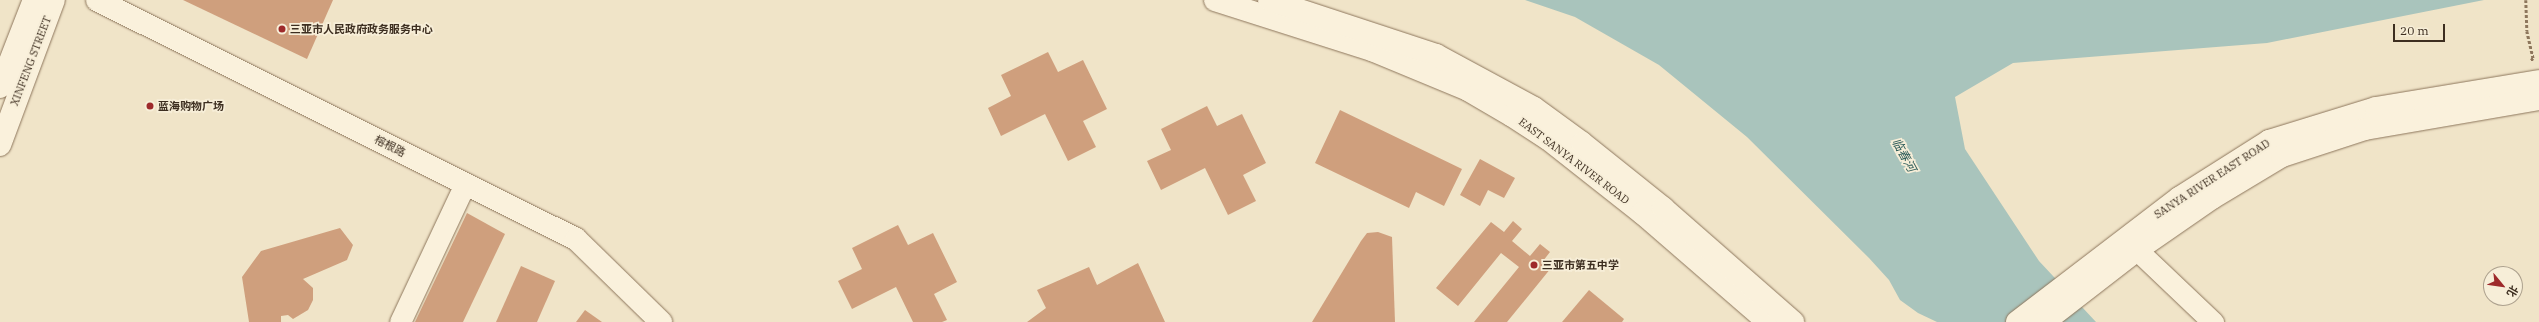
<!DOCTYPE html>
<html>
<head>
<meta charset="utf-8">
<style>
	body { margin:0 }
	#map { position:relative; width:2539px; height:322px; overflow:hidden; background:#f0e4c8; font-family:"IBM Plex Serif","Noto Sans SC",serif }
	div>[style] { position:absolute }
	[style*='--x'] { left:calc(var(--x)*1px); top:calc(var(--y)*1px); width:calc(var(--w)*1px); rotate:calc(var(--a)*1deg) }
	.water>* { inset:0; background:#a9c4bc }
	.building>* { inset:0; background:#cf9f7d }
	.path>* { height:2.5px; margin-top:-1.25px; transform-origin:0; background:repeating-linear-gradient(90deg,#8d765c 0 3px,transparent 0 5px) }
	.roads { filter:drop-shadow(0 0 1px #8d765c) drop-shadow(0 0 1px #8d765c) }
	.street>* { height:21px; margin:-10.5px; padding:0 10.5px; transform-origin:10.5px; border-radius:10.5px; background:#faf1dc }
	.secondary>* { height:22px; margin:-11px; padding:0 11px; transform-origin:11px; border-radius:11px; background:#faf1dc }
	.dots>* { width:11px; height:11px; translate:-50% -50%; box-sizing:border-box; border:2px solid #f7eed8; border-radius:50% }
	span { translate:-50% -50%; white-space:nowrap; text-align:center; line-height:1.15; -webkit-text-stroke:3.5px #f7eed8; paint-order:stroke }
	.poi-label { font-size:11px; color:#3d2e20; font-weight:700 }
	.left { translate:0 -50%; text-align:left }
	.street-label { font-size:11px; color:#3d2e20 }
	.water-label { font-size:12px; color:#2f5d5a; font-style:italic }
	.north { position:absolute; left:2483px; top:266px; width:40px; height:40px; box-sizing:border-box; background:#f7eed8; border:1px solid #ada18e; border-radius:50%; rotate:119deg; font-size:11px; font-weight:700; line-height:16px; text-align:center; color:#3d2e20 }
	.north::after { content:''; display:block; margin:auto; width:14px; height:18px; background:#9e2a2b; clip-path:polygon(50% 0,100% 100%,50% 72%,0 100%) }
	.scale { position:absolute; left:2393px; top:24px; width:52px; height:18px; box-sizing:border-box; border:2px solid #3d2e20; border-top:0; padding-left:5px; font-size:12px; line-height:14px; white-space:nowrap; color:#3d2e20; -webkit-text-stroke:3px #f7eed8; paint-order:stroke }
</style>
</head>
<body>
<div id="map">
	<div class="water">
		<i style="clip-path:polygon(1525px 0,2484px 0,2267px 43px,2013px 63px,1955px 97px,1965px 149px,2039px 261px,2096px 322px,1937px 322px,1918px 313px,1900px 300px,1889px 280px,1869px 258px,1747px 137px,1659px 65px,1575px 17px)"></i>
	</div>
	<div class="building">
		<i style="clip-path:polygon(183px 0,333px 0,307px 59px)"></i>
		<i style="clip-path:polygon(1048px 52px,1058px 72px,1083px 60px,1107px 109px,1083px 121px,1096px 147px,1068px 161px,1045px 114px,1001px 136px,988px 108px,1011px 96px,1001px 75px)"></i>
		<i style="clip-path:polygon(1207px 106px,1217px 126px,1242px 114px,1266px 163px,1243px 175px,1256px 201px,1228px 215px,1205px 168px,1161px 190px,1147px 161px,1171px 150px,1161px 129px)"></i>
		<i style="clip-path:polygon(1340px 110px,1462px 169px,1444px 206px,1416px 192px,1409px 208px,1315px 163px)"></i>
		<i style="clip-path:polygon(1480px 159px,1515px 178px,1504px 198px,1488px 190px,1480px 206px,1460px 195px)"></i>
		<i style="clip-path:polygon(467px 213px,505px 234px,463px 322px,415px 322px)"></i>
		<i style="clip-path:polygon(1513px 221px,1522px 229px,1512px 241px,1530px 256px,1540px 244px,1550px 252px,1543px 261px,1551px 268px,1507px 322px,1474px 322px,1519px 267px,1501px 253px,1458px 306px,1436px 288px,1491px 222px,1504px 232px)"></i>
		<i style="clip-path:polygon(898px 225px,908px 245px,933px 233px,957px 282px,934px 294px,947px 320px,942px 322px,913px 322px,896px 287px,852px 309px,838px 281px,862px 269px,852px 248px)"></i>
		<i style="clip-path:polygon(340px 228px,353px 245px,347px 260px,303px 279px,313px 288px,313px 300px,308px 310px,293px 319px,288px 315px,281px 316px,281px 322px,249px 322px,242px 277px,261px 251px)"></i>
		<i style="clip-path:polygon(1378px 232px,1392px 237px,1395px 322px,1312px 322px,1361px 241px,1367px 233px)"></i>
		<i style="clip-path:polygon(1138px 263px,1165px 322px,1027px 322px,1046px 308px,1037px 290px,1089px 267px,1097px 285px)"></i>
		<i style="clip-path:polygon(521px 266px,555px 281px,537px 322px,496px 322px)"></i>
		<i style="clip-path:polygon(1589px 290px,1624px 319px,1622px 322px,1562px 322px)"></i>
		<i style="clip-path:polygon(585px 310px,602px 322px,576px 322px)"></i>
	</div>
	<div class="path">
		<i style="--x:2526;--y:0;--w:31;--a:88"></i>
		<i style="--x:2527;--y:31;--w:28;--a:77"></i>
		<i style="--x:2533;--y:58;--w:4;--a:117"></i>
	</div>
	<div class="roads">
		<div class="street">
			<i style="--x:2137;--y:250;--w:105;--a:43.5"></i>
			<i style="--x:400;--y:322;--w:153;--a:-64.8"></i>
		</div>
		<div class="secondary">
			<i style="--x:97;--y:0;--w:535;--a:26.52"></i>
			<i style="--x:576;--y:239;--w:119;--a:44.3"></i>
			<i style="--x:1215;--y:0;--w:165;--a:17.7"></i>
			<i style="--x:1372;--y:50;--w:104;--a:22.6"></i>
			<i style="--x:1468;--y:90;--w:50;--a:30.2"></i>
			<i style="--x:1511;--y:115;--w:44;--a:33"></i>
			<i style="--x:1548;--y:139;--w:120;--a:38.2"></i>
			<i style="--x:1642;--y:213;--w:167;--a:40.9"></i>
			<i style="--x:1269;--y:0;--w:176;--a:18.2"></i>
			<i style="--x:1436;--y:55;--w:111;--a:28.4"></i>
			<i style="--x:1534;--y:108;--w:59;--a:36.1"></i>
			<i style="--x:1582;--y:143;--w:104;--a:38.7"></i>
			<i style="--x:1663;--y:208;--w:173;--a:41.2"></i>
			<i style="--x:0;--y:87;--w:93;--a:-68.7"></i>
			<i style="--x:0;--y:145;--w:155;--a:-69.6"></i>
			<i style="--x:2017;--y:322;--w:204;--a:-37.4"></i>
			<i style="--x:2179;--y:198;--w:107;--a:-32.3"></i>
			<i style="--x:2269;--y:141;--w:112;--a:-17.1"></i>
			<i style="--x:2376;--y:108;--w:165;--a:-9.4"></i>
			<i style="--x:2044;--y:322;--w:118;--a:-37.7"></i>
			<i style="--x:2137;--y:250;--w:91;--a:-34.7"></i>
			<i style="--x:2212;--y:198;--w:82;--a:-31"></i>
			<i style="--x:2282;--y:156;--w:87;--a:-18"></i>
			<i style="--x:2365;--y:129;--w:177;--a:-9.8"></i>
		</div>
	</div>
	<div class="dots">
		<i style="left:282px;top:29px;background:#9e2a2b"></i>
		<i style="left:150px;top:106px;background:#9e2a2b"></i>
		<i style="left:1534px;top:265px;background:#9e2a2b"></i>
	</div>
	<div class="poi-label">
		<span class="left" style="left:290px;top:29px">三亚市人民政府政务服务中心</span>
		<span class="left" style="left:158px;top:106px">蓝海购物广场</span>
		<span class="left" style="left:1542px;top:265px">三亚市第五中学</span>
	</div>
	<div class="street-label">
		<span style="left:31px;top:61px;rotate:-69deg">XINFENG STREET</span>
		<span style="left:390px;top:146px;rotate:27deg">榕根路</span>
		<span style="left:1574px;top:161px;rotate:37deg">EAST SANYA RIVER ROAD</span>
		<span style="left:2212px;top:179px;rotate:-33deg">SANYA RIVER EAST ROAD</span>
	</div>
	<div class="water-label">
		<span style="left:1904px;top:155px;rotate:61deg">临春河</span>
	</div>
	<div class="north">北</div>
	<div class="scale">20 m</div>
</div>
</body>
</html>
